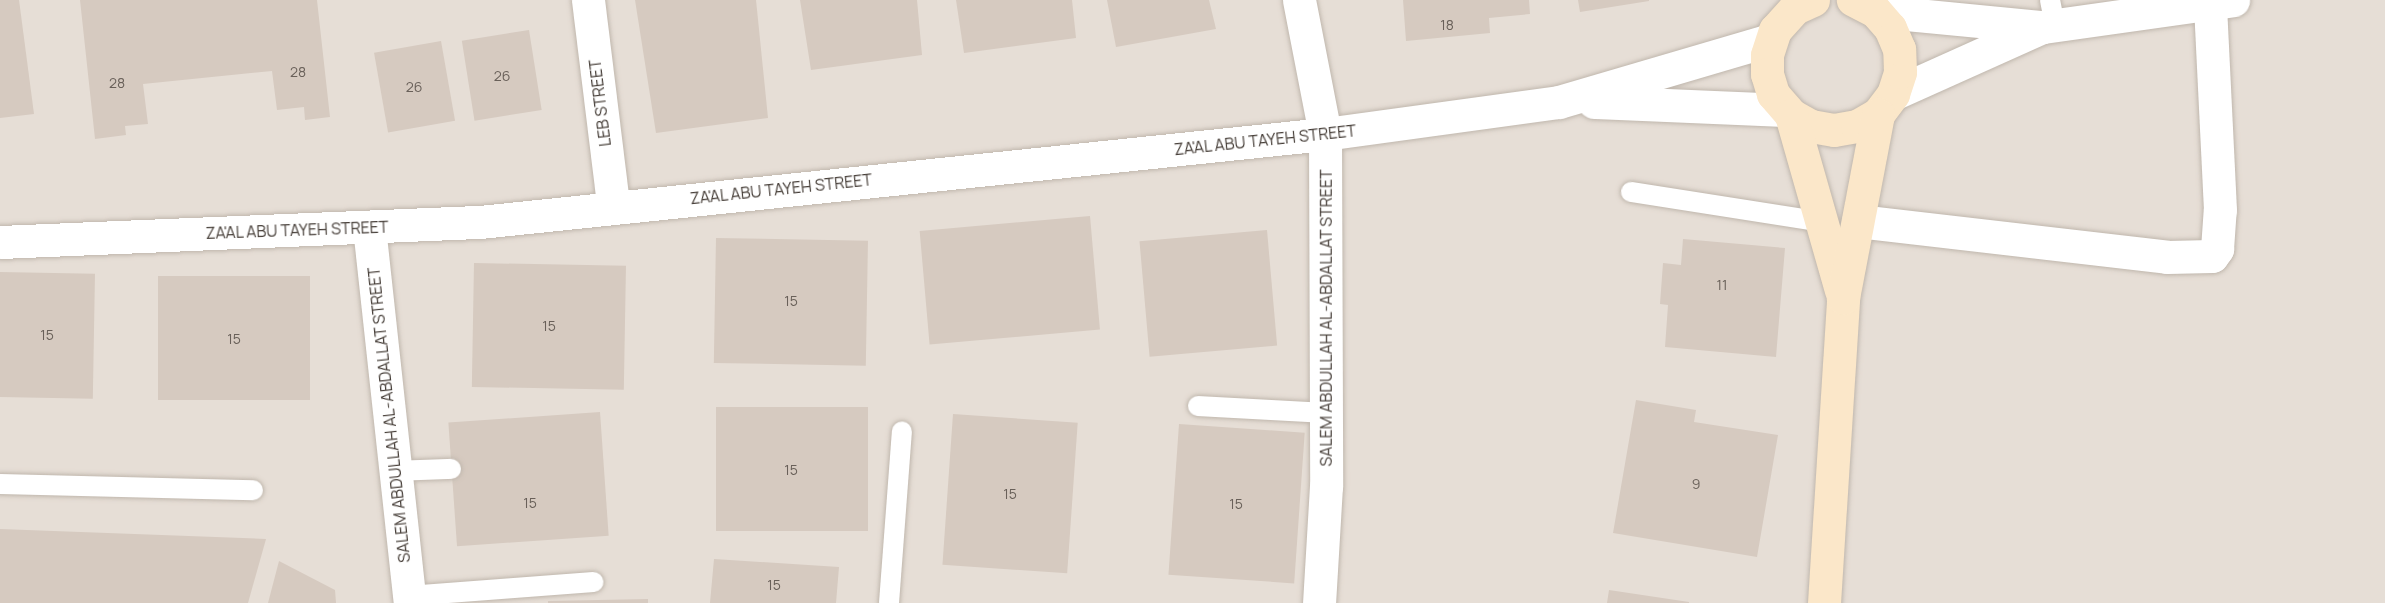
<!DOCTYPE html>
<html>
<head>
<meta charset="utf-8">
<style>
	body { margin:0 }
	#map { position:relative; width:2385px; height:603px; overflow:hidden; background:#f2ede7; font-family:Manrope,sans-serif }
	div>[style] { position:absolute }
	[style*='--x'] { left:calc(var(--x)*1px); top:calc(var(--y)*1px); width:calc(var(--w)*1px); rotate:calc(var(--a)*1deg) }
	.residential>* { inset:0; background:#e6ded6; transform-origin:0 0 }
	.building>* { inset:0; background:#d6cac0; transform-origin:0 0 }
	.roads { filter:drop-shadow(0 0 2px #c0b7ad) drop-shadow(0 0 2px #c0b7ad) }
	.lane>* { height:20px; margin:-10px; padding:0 10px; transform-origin:10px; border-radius:10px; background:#fff }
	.street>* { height:33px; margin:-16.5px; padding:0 16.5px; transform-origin:16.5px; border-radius:16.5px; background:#fff }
	.secondary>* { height:33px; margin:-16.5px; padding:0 16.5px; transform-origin:16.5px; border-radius:16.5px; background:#fbe7c9 }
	span { translate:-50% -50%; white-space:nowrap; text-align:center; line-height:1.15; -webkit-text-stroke:4.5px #fff; paint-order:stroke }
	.number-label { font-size:14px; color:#696059 }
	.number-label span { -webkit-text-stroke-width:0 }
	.street-label { font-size:16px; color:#453d37 }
</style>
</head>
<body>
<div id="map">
	<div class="residential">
		<i style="left:0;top:0;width:2385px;height:603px"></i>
	</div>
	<div class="building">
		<i style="clip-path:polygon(0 0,19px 0,34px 114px,0 118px)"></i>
		<i style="clip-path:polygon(80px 0,317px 0,330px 117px,305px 120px,304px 107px,277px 110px,272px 71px,143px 84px,148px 124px,125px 126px,126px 135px,95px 139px)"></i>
		<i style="clip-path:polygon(635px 0,756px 0,768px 118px,656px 133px)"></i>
		<i style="clip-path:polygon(800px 0,917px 0,922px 55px,811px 70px)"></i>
		<i style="clip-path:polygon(956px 0,1072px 0,1076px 38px,964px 53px)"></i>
		<i style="clip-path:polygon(1107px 0,1209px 0,1216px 29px,1116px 47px)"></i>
		<i style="clip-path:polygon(1403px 0,1529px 0,1530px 14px,1489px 18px,1490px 33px,1406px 41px)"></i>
		<i style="clip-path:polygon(1578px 0,1649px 0,1649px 1px,1580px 12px)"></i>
		<i style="left:529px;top:30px;width:81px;height:68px;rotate:81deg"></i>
		<i style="left:441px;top:41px;width:81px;height:68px;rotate:80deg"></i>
		<i style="left:1090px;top:216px;width:114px;height:171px;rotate:85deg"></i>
		<i style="left:1267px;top:230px;width:116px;height:128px;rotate:85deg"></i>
		<i style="left:716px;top:238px;width:152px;height:125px;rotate:1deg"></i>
		<i style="clip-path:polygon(1683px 239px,1785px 248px,1776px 357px,1665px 347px,1668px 305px,1660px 304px,1663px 263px,1681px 265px)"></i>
		<i style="left:474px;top:263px;width:152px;height:124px;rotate:1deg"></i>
		<i style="left:0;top:272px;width:95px;height:125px;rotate:1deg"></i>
		<i style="left:158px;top:276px;width:152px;height:124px"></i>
		<i style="clip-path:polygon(1636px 400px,1696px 410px,1694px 422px,1778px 435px,1757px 557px,1613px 533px)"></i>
		<i style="left:716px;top:407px;width:152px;height:124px"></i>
		<i style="left:600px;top:412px;width:124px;height:152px;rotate:86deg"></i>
		<i style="left:953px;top:414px;width:125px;height:151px;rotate:4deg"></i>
		<i style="left:1179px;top:424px;width:126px;height:151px;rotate:4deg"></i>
		<i style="clip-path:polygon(0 529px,266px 539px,248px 603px,0 603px)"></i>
		<i style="clip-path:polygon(714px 559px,839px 567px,836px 603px,710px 603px)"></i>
		<i style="clip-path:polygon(279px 561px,335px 590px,336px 603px,268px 603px)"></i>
		<i style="clip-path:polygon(1609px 590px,1689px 602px,1689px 603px,1607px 603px)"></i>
		<i style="clip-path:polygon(648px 599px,648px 603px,548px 603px,548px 601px)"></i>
	</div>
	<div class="roads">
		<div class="lane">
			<i style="--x:2050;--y:0;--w:25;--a:79"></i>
			<i style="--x:1631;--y:192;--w:193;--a:8.9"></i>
			<i style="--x:1198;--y:406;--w:128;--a:3.1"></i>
			<i style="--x:396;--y:471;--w:55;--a:-2.1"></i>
			<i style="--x:0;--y:484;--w:253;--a:1.4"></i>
			<i style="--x:408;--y:596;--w:186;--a:-4.3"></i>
			<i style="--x:889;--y:603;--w:172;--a:-85.7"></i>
		</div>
		<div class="street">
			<i style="--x:588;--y:0;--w:207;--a:83"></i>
			<i style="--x:1299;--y:0;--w:136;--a:79"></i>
			<i style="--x:1325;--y:134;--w:352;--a:89.8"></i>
			<i style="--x:1326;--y:486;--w:117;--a:93.4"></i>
			<i style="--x:1875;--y:11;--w:168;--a:5.5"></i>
			<i style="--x:1893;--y:94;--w:163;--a:-24.2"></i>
			<i style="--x:2042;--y:27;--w:193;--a:-8"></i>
			<i style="--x:1594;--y:102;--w:192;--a:2.4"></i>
			<i style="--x:1858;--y:221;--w:311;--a:6.6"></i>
			<i style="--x:2167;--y:257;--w:45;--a:-1.3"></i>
			<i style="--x:2212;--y:256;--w:9;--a:-54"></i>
			<i style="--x:2217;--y:249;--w:39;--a:-86"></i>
			<i style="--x:2220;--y:210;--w:207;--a:-92.8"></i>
			<i style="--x:369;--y:227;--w:378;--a:83.8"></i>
			<i style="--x:0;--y:242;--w:480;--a:-2.4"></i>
			<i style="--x:480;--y:222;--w:850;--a:-5.95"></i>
			<i style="--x:1325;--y:134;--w:236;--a:-7.8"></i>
			<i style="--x:1559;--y:102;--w:220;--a:-16.4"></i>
		</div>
		<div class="secondary">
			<i style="--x:1813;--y:0;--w:20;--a:156"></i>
			<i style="--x:1795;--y:8;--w:30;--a:132"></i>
			<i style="--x:1775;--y:30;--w:26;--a:108"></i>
			<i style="--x:1767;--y:55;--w:19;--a:90"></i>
			<i style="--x:1767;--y:74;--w:21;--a:73"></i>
			<i style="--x:1773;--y:94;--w:28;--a:49"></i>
			<i style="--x:1791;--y:115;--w:23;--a:29"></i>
			<i style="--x:1811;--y:126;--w:23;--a:10"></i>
			<i style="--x:1834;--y:130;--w:23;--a:-10"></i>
			<i style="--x:1857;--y:126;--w:24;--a:-30"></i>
			<i style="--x:1878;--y:114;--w:25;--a:-53"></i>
			<i style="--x:1893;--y:94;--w:23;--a:-72"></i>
			<i style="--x:1900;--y:72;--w:23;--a:-92"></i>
			<i style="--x:1899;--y:49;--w:23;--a:-113"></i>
			<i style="--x:1890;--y:28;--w:23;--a:-131"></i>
			<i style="--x:1875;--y:11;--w:25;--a:-153"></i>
			<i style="--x:1791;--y:115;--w:182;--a:74.1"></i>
			<i style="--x:1824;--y:603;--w:306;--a:-86.4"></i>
			<i style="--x:1843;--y:298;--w:187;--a:-79.2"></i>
		</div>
	</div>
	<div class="number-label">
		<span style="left:1447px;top:25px">18</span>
		<span style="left:298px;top:72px">28</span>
		<span style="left:502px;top:76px">26</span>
		<span style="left:117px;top:83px">28</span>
		<span style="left:414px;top:87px">26</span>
		<span style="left:1722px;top:285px">11</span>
		<span style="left:791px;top:301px">15</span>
		<span style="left:549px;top:326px">15</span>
		<span style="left:47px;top:335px">15</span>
		<span style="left:234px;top:339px">15</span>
		<span style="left:791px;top:470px">15</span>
		<span style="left:1696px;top:484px">9</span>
		<span style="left:1010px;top:494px">15</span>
		<span style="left:530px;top:503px">15</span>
		<span style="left:1236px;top:504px">15</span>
		<span style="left:774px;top:585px">15</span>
	</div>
	<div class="street-label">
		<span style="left:600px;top:103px;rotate:-97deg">LEB STREET</span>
		<span style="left:1265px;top:140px;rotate:-6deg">ZA'AL ABU TAYEH STREET</span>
		<span style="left:781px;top:189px;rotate:-6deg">ZA'AL ABU TAYEH STREET</span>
		<span style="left:297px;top:230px;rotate:-2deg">ZA'AL ABU TAYEH STREET</span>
		<span style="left:1326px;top:318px;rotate:-90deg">SALEM ABDULLAH AL-ABDALLAT STREET</span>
		<span style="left:389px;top:415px;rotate:-96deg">SALEM ABDULLAH AL-ABDALLAT STREET</span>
	</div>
</div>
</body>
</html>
